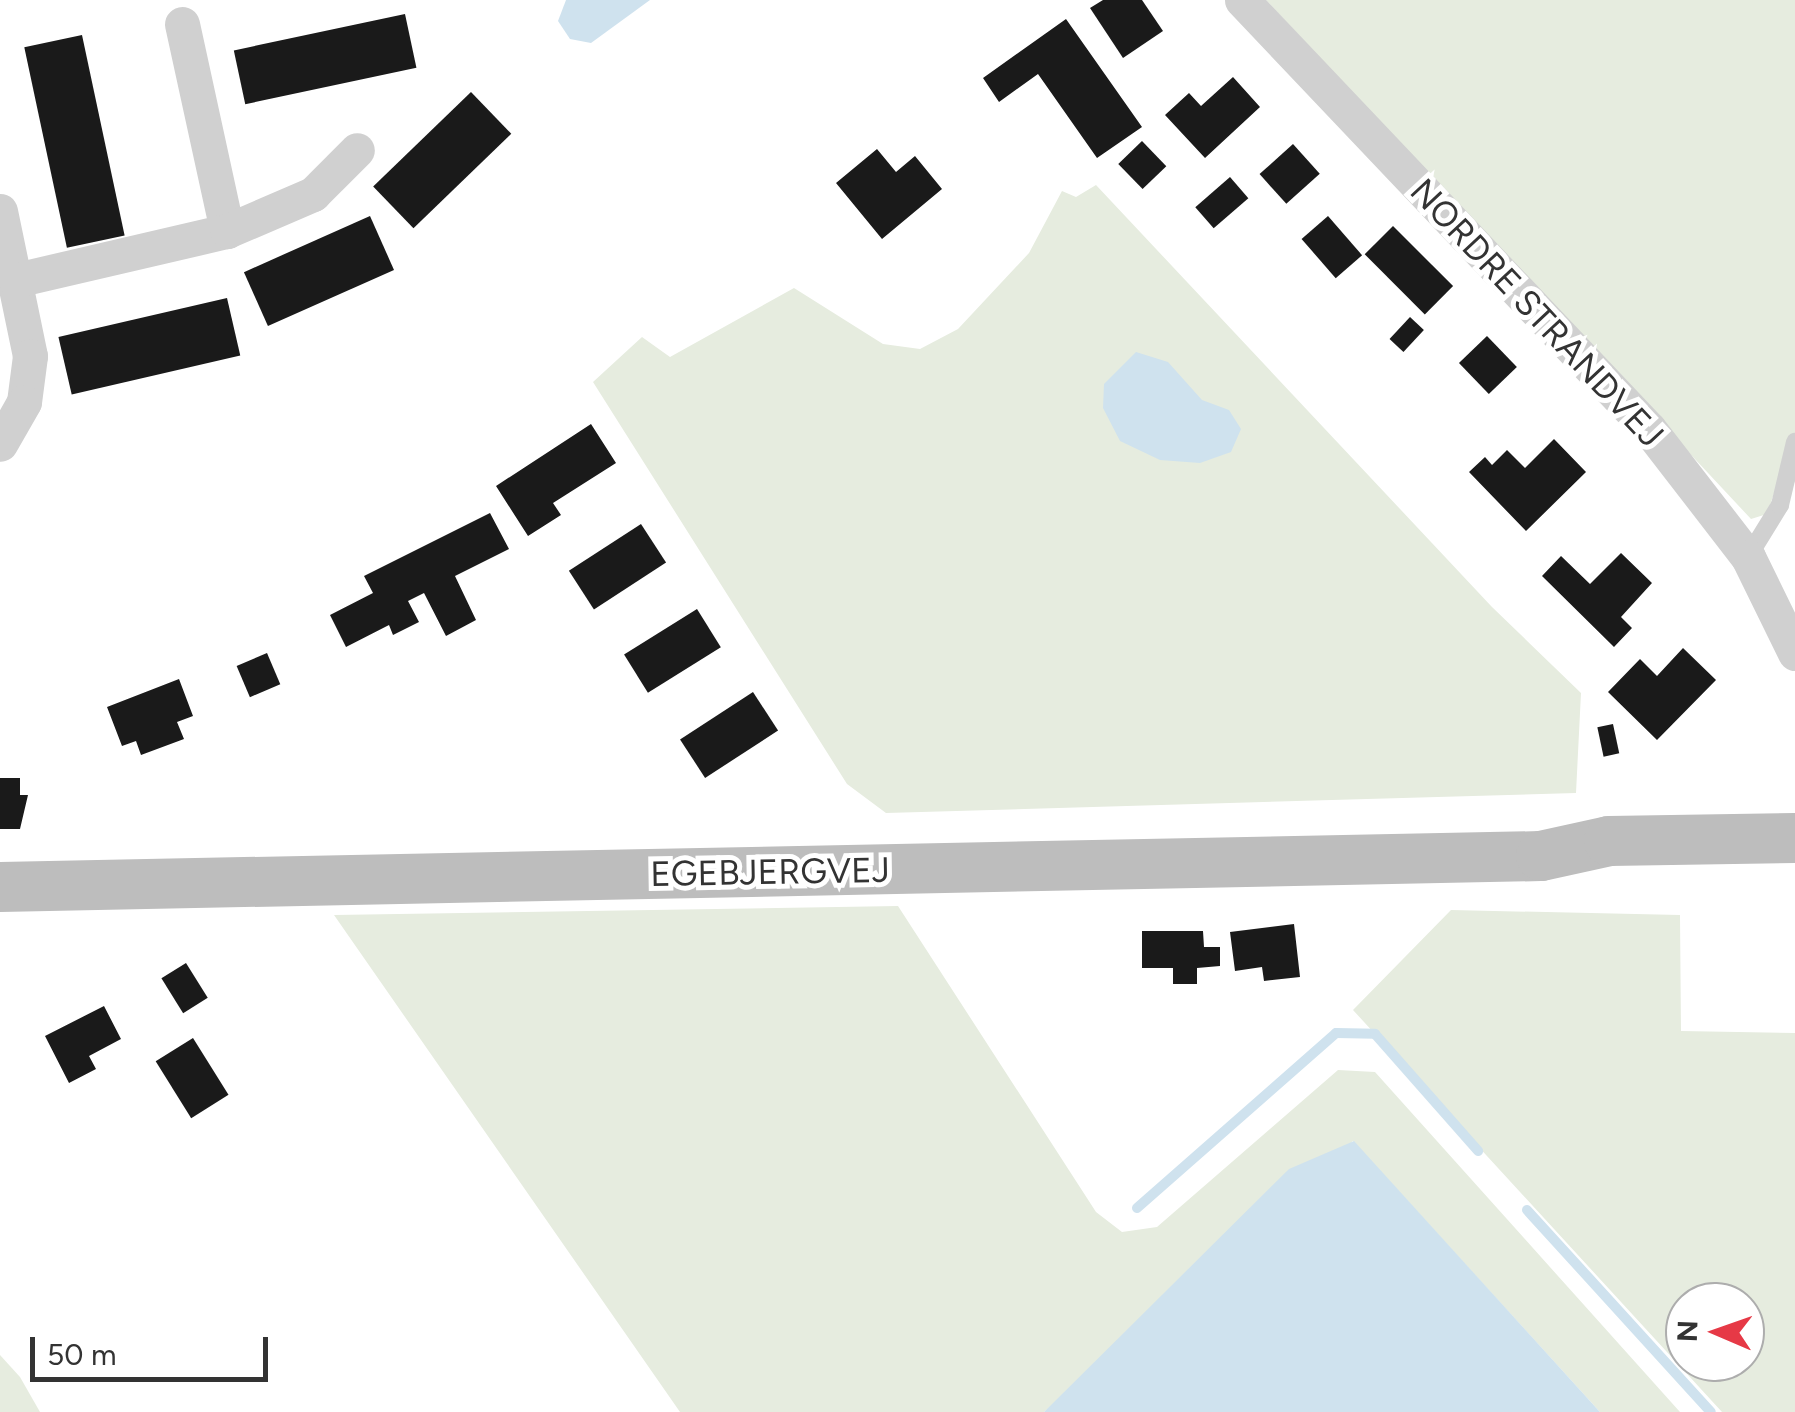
<!DOCTYPE html>
<html>
<head>
<meta charset="utf-8">
<style>
	body { margin:0 }
	#map { position:relative; width:1795px; height:1412px; overflow:hidden; background:#fff; font-family:Figtree,sans-serif }
	div>[style] { position:absolute }
	[style*='--x'] { left:calc(var(--x)*1px); top:calc(var(--y)*1px); width:calc(var(--w)*1px); rotate:calc(var(--a)*1deg) }
	.green>* { inset:0; background:#e6ecdf }
	.water>* { inset:0; background:#cfe2ee }
	.stream>* { height:10px; margin:-5px; padding:0 5px; transform-origin:5px; border-radius:5px; background:#cfe2ee }
	.building>* { inset:0; background:#1a1a1a; transform-origin:0 0 }
	.lane>* { height:18px; margin:-9px; padding:0 9px; transform-origin:9px; border-radius:9px; background:#d0d0d0 }
	.street>* { height:35px; margin:-17.5px; padding:0 17.5px; transform-origin:17.5px; border-radius:17.5px; background:#d0d0d0 }
	.secondary>* { height:50px; margin:-25px; padding:0 25px; transform-origin:25px; border-radius:25px; background:#bdbdbd }
	span { translate:-50% -50%; white-space:nowrap; text-align:center; line-height:1.15; -webkit-text-stroke:10px #fff; paint-order:stroke }
	.street-label { font-size:35px; color:#333 }
	.north { position:absolute; left:1665px; top:1282px; width:100px; height:100px; box-sizing:border-box; background:#fff; border:2px solid #adadad; border-radius:50%; rotate:272deg; font-size:28px; font-weight:700; line-height:40px; text-align:center; color:#333 }
	.north::after { content:''; display:block; margin:auto; width:35px; height:45px; background:#e63946; clip-path:polygon(50% 0,100% 100%,50% 72%,0 100%) }
	.scale { position:absolute; left:30px; top:1337px; width:238px; height:45px; box-sizing:border-box; border:5px solid #333; border-top:0; padding-left:12px; font-size:30px; line-height:35px; white-space:nowrap; color:#333; -webkit-text-stroke:8px #fff; paint-order:stroke }
</style>
</head>
<body>
<div id="map">
	<div class="green">
		<i style="clip-path:polygon(1266px 0,1795px 0,1795px 483px,1783px 467px,1767px 514px,1751px 519px)"></i>
		<i style="clip-path:polygon(1096px 185px,1492px 607px,1581px 693px,1576px 793px,886px 813px,847px 784px,593px 382px,642px 337px,670px 357px,794px 288px,883px 344px,920px 349px,958px 329px,1029px 253px,1062px 191px,1076px 197px)"></i>
		<i style="clip-path:polygon(898px 906px,1096px 1212px,1122px 1232px,1157px 1227px,1338px 1070px,1375px 1072px,1680px 1412px,1600px 1412px,1353px 1141px,1044px 1412px,680px 1412px,334px 915px)"></i>
		<i style="clip-path:polygon(evenodd,1451px 910px,1680px 915px,1681px 1031px,1795px 1033px,1795px 1412px,1722px 1412px,1353px 1010px,1451px 910px,1685px 1302px,1745px 1302px,1745px 1362px,1685px 1362px,1685px 1302px)"></i>
		<i style="clip-path:polygon(0 1355px,20px 1377px,40px 1412px,0 1412px)"></i>
	</div>
	<div class="water">
		<i style="clip-path:polygon(566px 0,650px 0,591px 43px,570px 39px,558px 21px)"></i>
		<i style="clip-path:polygon(1136px 352px,1168px 362px,1202px 400px,1229px 410px,1241px 429px,1231px 452px,1200px 463px,1160px 460px,1120px 441px,1103px 408px,1104px 384px)"></i>
		<i style="clip-path:polygon(1354px 1141px,1600px 1412px,1044px 1412px,1289px 1169px)"></i>
	</div>
	<div class="stream">
		<i style="--x:1137;--y:1208;--w:265;--a:-41.3"></i>
		<i style="--x:1336;--y:1033;--w:39;--a:1"></i>
		<i style="--x:1375;--y:1034;--w:156;--a:48.6"></i>
		<i style="--x:1527;--y:1210;--w:273;--a:47.7"></i>
	</div>
	<div class="building">
		<i style="clip-path:polygon(1103px 0,1142px 0,1163px 31px,1123px 58px,1090px 8px)"></i>
		<i style="left:405px;top:14px;width:55px;height:175px;rotate:78deg"></i>
		<i style="clip-path:polygon(1066px 19px,1142px 127px,1097px 158px,1038px 74px,999px 102px,983px 78px)"></i>
		<i style="left:82px;top:35px;width:205px;height:59px;rotate:78deg"></i>
		<i style="clip-path:polygon(1233px 77px,1260px 107px,1205px 158px,1165px 115px,1189px 93px,1201px 106px)"></i>
		<i style="left:471px;top:92px;width:58px;height:136px;rotate:46deg"></i>
		<i style="left:1142px;top:141px;width:35px;height:33px;rotate:46deg"></i>
		<i style="left:1293px;top:144px;width:40px;height:45px;rotate:48deg"></i>
		<i style="clip-path:polygon(877px 149px,896px 172px,915px 156px,942px 189px,882px 239px,836px 183px)"></i>
		<i style="left:1230px;top:177px;width:28px;height:46px;rotate:49deg"></i>
		<i style="left:370px;top:216px;width:59px;height:138px;rotate:66deg"></i>
		<i style="left:1328px;top:216px;width:52px;height:35px;rotate:49deg"></i>
		<i style="left:1393px;top:226px;width:85px;height:40px;rotate:45deg"></i>
		<i style="left:227px;top:298px;width:59px;height:173px;rotate:77deg"></i>
		<i style="left:1410px;top:317px;width:19px;height:30px;rotate:43deg"></i>
		<i style="left:1487px;top:336px;width:43px;height:39px;rotate:46deg"></i>
		<i style="clip-path:polygon(591px 424px,616px 463px,553px 503px,561px 515px,528px 536px,496px 486px)"></i>
		<i style="clip-path:polygon(1554px 439px,1586px 472px,1526px 531px,1469px 472px,1485px 457px,1492px 465px,1507px 450px,1525px 468px)"></i>
		<i style="clip-path:polygon(490px 513px,509px 549px,455px 576px,476px 620px,446px 636px,424px 593px,408px 601px,419px 622px,393px 635px,389px 625px,346px 647px,330px 615px,373px 593px,364px 576px)"></i>
		<i style="left:641px;top:524px;width:46px;height:86px;rotate:57deg"></i>
		<i style="clip-path:polygon(1621px 553px,1652px 583px,1621px 617px,1632px 628px,1614px 647px,1542px 576px,1561px 556px,1590px 584px)"></i>
		<i style="left:697px;top:609px;width:45px;height:86px;rotate:58deg"></i>
		<i style="clip-path:polygon(1683px 648px,1716px 680px,1657px 740px,1608px 692px,1640px 659px,1657px 676px)"></i>
		<i style="left:267px;top:653px;width:34px;height:33px;rotate:67deg"></i>
		<i style="clip-path:polygon(179px 679px,193px 716px,177px 722px,184px 739px,141px 755px,136px 741px,122px 746px,107px 707px)"></i>
		<i style="left:753px;top:692px;width:46px;height:87px;rotate:57deg"></i>
		<i style="left:1613px;top:724px;width:30px;height:16px;rotate:78deg"></i>
		<i style="clip-path:polygon(0 778px,20px 778px,20px 795px,28px 795px,20px 829px,0 829px)"></i>
		<i style="clip-path:polygon(1294px 924px,1300px 977px,1264px 981px,1262px 967px,1235px 971px,1230px 932px)"></i>
		<i style="clip-path:polygon(1142px 931px,1203px 931px,1204px 947px,1220px 947px,1220px 966px,1197px 968px,1197px 984px,1173px 984px,1173px 968px,1142px 968px)"></i>
		<i style="left:186px;top:963px;width:41px;height:29px;rotate:58deg"></i>
		<i style="clip-path:polygon(104px 1006px,121px 1039px,89px 1056px,96px 1069px,69px 1083px,45px 1036px)"></i>
		<i style="left:193px;top:1038px;width:67px;height:44px;rotate:58deg"></i>
	</div>
	<div class="lane">
		<i style="--x:1748;--y:557;--w:61;--a:-58.4"></i>
		<i style="--x:1780;--y:505;--w:65;--a:-76.6"></i>
	</div>
	<div class="street">
		<i style="--x:1242;--y:0;--w:591;--a:46.51"></i>
		<i style="--x:1649;--y:429;--w:162;--a:52.3"></i>
		<i style="--x:1748;--y:557;--w:107;--a:63.9"></i>
		<i style="--x:182;--y:24;--w:212;--a:77.7"></i>
		<i style="--x:0;--y:211;--w:148;--a:78.3"></i>
		<i style="--x:30;--y:356;--w:46;--a:97.4"></i>
		<i style="--x:24;--y:402;--w:48;--a:119.7"></i>
		<i style="--x:16;--y:280;--w:217;--a:-13.1"></i>
		<i style="--x:227;--y:231;--w:94;--a:-23.3"></i>
		<i style="--x:313;--y:194;--w:62;--a:-45"></i>
	</div>
	<div class="secondary">
		<i style="--x:0;--y:887;--w:1541;--a:-1.15"></i>
		<i style="--x:1541;--y:856;--w:70;--a:-12.4"></i>
		<i style="--x:1609;--y:841;--w:186;--a:-0.9"></i>
	</div>
	<div class="street-label">
		<span style="left:1537px;top:313px;rotate:47deg">NORDRE STRANDVEJ</span>
		<span style="left:770px;top:872px;rotate:-1deg">EGEBJERGVEJ</span>
	</div>
	<div class="north">N</div>
	<div class="scale">50 m</div>
</div>
</body>
</html>
